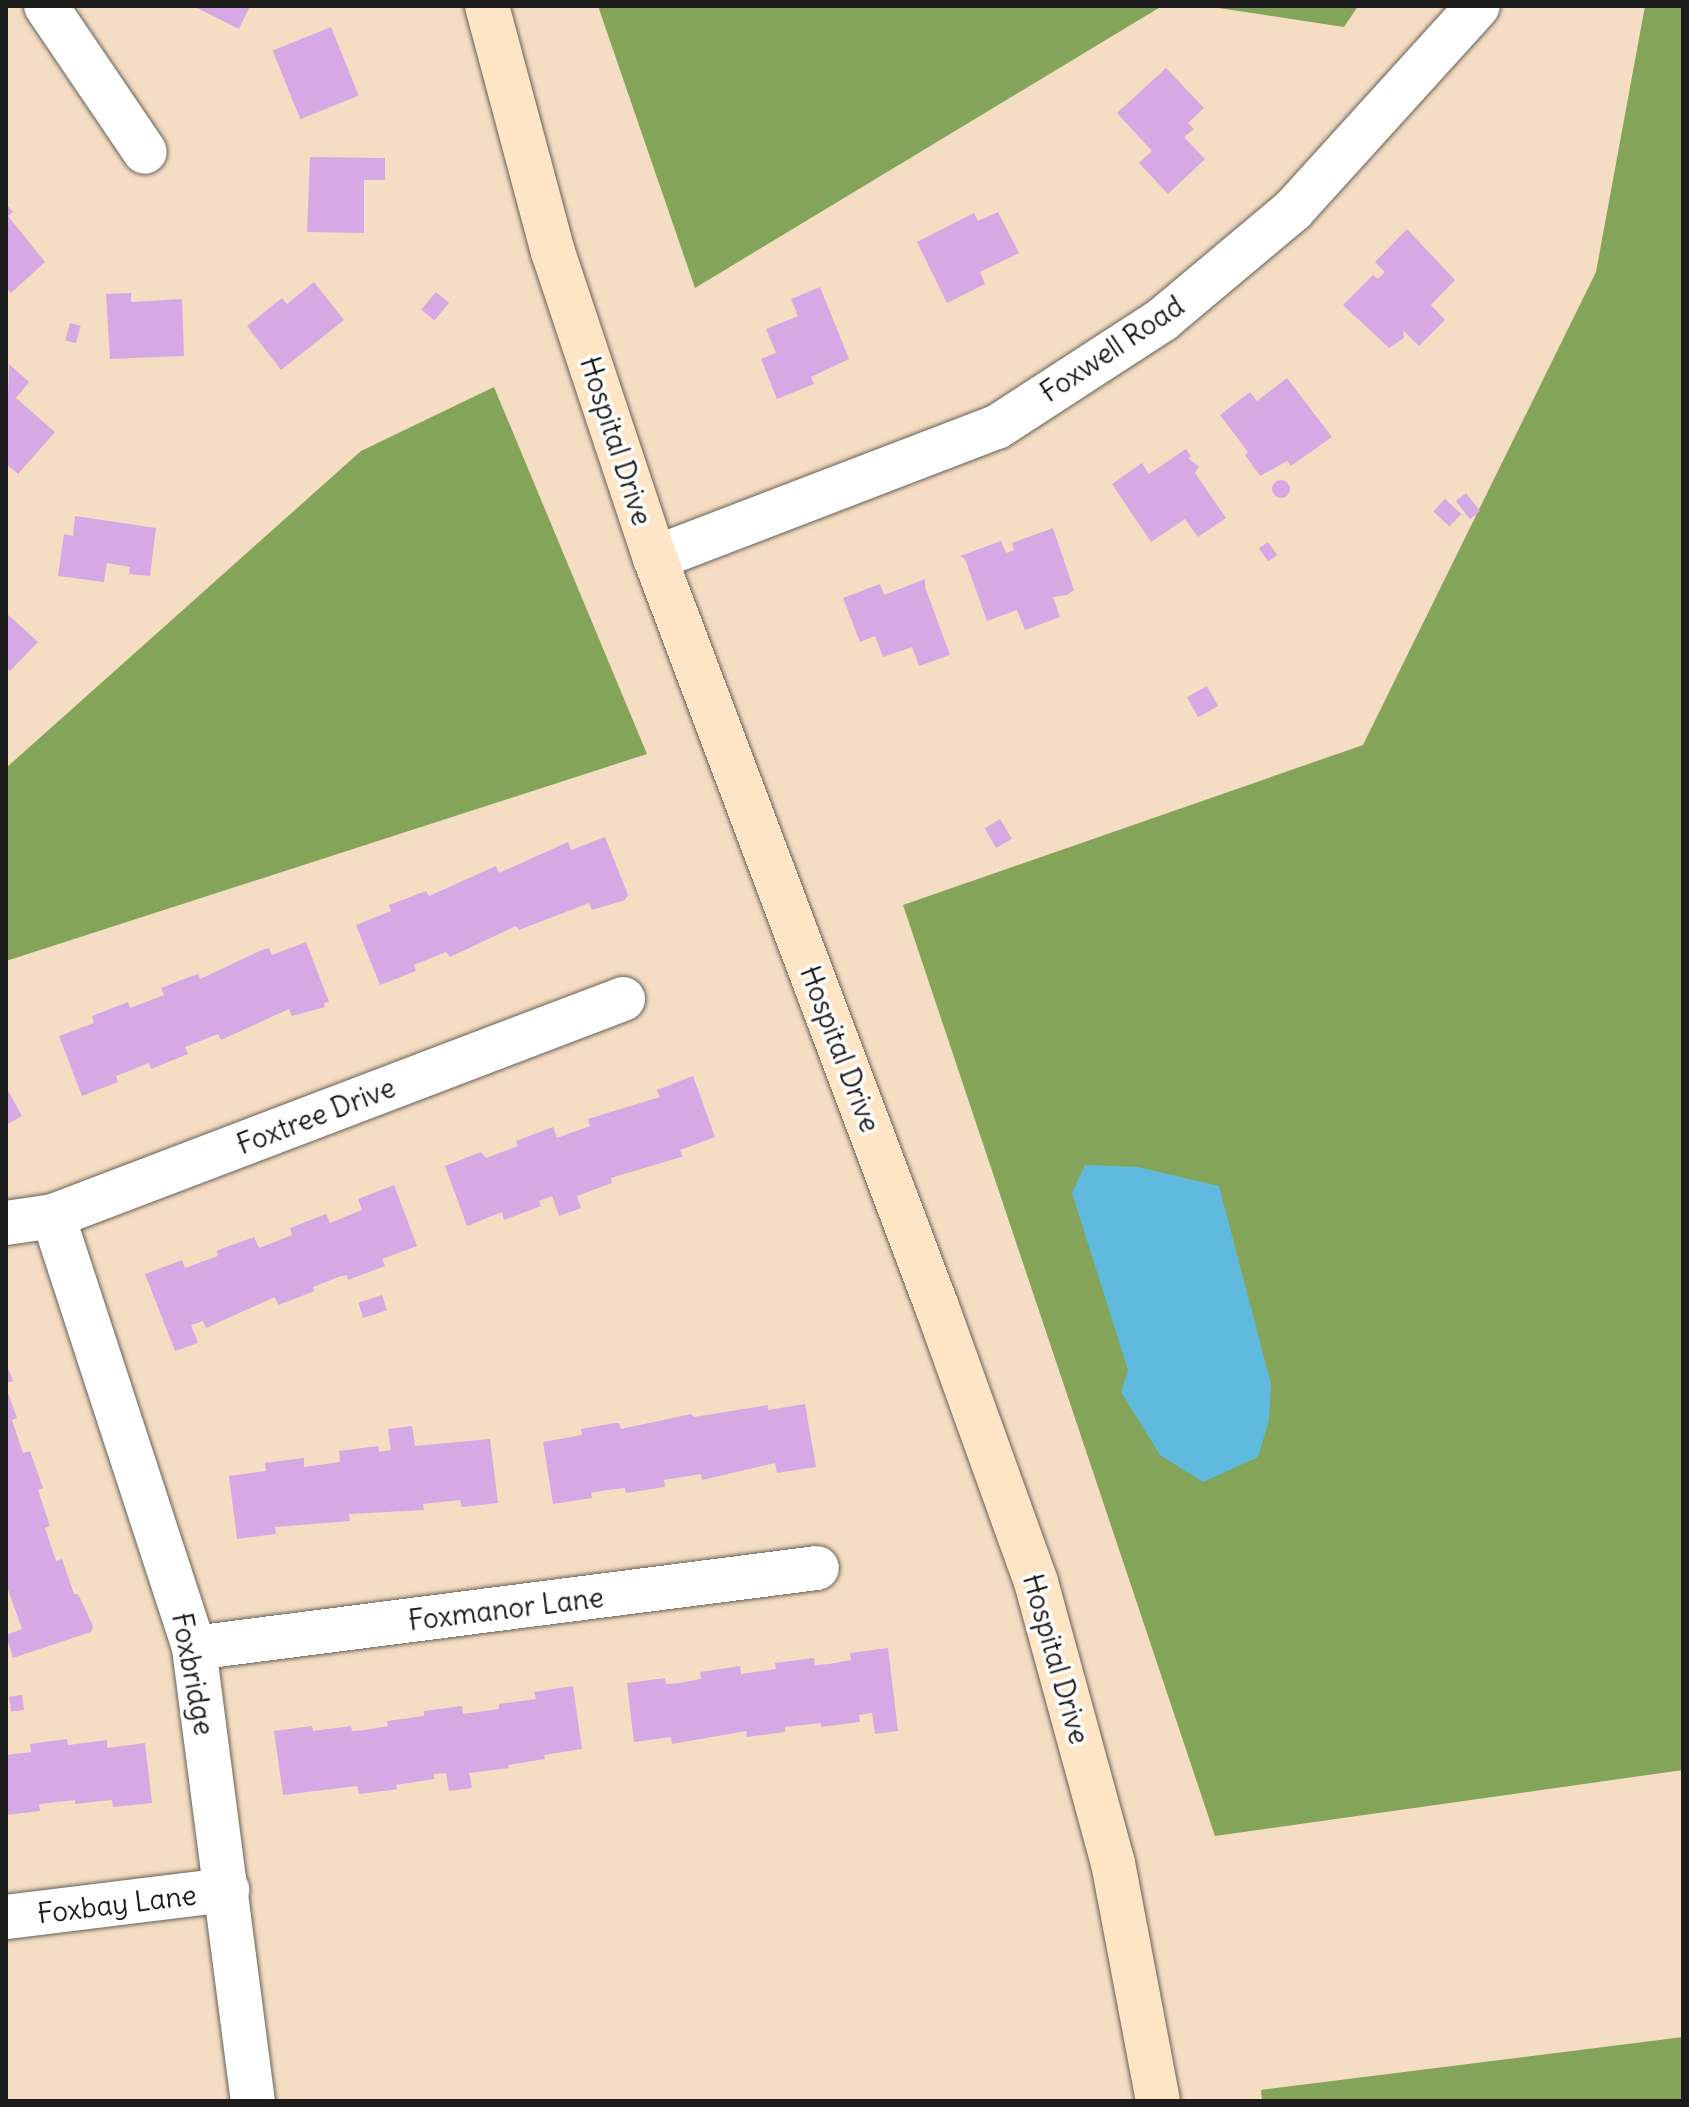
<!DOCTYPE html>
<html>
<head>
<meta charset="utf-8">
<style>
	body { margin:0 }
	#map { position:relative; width:1689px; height:2107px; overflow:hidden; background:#f4ddc3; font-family:Delius,sans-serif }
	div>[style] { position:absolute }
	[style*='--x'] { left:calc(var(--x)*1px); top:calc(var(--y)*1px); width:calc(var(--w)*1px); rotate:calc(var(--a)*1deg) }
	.forest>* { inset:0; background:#84a459 }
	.water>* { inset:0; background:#60bade }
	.building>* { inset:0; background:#d6a9e4; transform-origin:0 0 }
	.round { border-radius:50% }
	.roads { filter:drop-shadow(0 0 2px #686056) drop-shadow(0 0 2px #686056) }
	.street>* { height:44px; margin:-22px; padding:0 22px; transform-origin:22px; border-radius:22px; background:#fff }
	.secondary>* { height:44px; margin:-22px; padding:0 22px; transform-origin:22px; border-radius:22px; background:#fde5c5 }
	span { translate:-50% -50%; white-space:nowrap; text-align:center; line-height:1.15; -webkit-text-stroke:7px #fff; paint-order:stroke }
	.street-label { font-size:28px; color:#1c1c1c }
	.frame { position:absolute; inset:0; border:8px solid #1c1c1c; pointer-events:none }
</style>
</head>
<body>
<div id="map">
	<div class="forest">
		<i style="clip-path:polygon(598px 6px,1162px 6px,695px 288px)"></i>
		<i style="clip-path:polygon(1205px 6px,1358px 6px,1344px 27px)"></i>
		<i style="clip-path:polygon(1645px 6px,1683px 6px,1683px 1770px,1215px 1836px,903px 905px,1363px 745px,1596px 272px)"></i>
		<i style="clip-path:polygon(494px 387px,647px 754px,6px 961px,6px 768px,361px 451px)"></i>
		<i style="clip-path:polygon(1683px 2037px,1683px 2101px,1262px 2101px,1261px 2090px)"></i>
	</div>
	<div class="water">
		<i style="clip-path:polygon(1085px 1165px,1138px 1167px,1219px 1186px,1271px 1384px,1269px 1420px,1258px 1457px,1203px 1482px,1160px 1455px,1121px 1392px,1128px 1370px,1072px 1193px)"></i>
	</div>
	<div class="building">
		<i style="clip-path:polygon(193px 6px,250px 6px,239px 29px)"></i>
		<i style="left:331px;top:27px;width:74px;height:63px;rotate:68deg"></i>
		<i style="clip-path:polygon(1166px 68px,1204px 108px,1188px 123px,1194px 129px,1184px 137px,1205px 159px,1168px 194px,1139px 163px,1152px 151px,1117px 113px)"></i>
		<i style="clip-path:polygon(310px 157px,385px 158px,385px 180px,364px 180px,364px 233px,307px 232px)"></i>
		<i style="clip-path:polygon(6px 204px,13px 212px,8px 216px,45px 262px,11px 293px,6px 287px)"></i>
		<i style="clip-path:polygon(998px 212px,1019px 253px,980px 272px,985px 284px,947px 303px,917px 242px,974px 213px,978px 221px)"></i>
		<i style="clip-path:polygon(1407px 229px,1455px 280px,1431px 305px,1445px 320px,1419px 346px,1403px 330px,1404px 338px,1389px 348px,1343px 305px,1373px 275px,1378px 279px,1385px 272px,1375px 262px)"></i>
		<i style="clip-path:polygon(314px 282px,344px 320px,281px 370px,247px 326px,282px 298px,287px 304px)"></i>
		<i style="clip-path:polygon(820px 287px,849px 359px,811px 377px,814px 384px,777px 399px,761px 359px,776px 353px,766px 329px,798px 316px,791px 299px)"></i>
		<i style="left:436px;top:292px;width:17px;height:23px;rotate:40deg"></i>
		<i style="clip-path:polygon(131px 293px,131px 302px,182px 299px,184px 356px,110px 359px,106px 294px)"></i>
		<i style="left:70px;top:323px;width:11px;height:18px;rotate:15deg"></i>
		<i style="clip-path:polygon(9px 364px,29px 382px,16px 398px,55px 432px,18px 474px,6px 464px)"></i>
		<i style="clip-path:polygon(1287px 378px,1332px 437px,1291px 466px,1287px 461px,1260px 476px,1245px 455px,1248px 452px,1220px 415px,1250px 392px,1257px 401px)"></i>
		<i style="clip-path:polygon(1186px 449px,1191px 456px,1188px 458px,1199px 467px,1195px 473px,1226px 518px,1198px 537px,1185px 519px,1151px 542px,1112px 484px,1142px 463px,1149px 474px)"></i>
		<i class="round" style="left:1272px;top:480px;width:18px;height:18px"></i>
		<i style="left:1466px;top:493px;width:23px;height:13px;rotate:52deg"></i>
		<i style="left:1445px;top:499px;width:22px;height:17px;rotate:43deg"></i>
		<i style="clip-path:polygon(75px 516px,156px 528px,150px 576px,129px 574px,130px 567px,107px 563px,104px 582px,58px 576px,64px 534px,73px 536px)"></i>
		<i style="clip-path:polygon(1053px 528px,1074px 590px,1067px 595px,1053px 597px,1060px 617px,1025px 630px,1017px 610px,987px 621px,965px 559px,960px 556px,1001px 541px,1006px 553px,1014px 550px,1012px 543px)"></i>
		<i style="left:1268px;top:542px;width:16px;height:11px;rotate:55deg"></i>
		<i style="clip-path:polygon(925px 579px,925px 587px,950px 655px,919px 666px,912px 647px,883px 657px,875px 636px,860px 642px,843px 598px,880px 584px,884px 595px)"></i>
		<i style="clip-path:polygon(6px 613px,38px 642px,10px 671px,6px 667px)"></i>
		<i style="left:1207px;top:686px;width:23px;height:23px;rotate:61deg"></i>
		<i style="left:1000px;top:819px;width:23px;height:18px;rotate:59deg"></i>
		<i style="clip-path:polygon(605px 837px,628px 895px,625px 900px,592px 910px,589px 903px,519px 930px,516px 926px,450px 957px,446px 952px,414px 965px,416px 971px,380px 985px,356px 925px,391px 911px,389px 905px,426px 891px,429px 896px,496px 866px,499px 873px,568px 842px,571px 850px)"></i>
		<i style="clip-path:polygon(306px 942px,329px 1002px,324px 1003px,325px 1007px,292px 1016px,289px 1009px,221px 1040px,218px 1034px,185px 1047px,188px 1054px,151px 1069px,149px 1063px,124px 1073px,116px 1076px,118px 1082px,82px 1096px,59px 1036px,94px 1023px,92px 1016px,128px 1002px,130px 1008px,164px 995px,161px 988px,192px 976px,198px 974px,200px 979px,262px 950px,269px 948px,272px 955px)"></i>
		<i style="clip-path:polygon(693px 1076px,715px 1137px,680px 1150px,683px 1157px,678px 1158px,611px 1178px,612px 1183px,577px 1196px,581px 1208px,559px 1216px,552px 1196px,539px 1201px,541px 1206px,504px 1220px,502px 1212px,467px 1226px,445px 1166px,481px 1152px,486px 1158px,518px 1146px,516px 1141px,553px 1127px,557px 1138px,590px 1126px,588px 1119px,660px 1097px,657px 1090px)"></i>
		<i style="clip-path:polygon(6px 1087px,22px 1116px,6px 1125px)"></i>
		<i style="clip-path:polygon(394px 1185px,417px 1246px,382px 1259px,385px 1266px,348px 1280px,347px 1275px,341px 1276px,313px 1287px,314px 1291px,297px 1298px,278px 1305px,275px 1297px,206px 1328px,203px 1321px,191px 1325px,198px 1343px,175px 1351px,145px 1274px,182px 1260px,185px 1268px,218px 1256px,217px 1251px,221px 1249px,254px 1237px,259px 1248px,262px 1247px,292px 1235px,290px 1228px,326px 1214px,330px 1223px,362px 1210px,358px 1199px)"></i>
		<i style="left:382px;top:1295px;width:16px;height:25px;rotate:72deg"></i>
		<i style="clip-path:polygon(6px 1363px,13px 1381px,6px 1383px)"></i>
		<i style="clip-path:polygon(6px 1387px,17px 1418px,12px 1420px,23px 1453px,30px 1451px,43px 1488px,38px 1490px,50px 1526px,45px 1528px,56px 1561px,62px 1559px,74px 1594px,78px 1594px,93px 1626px,91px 1632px,13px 1658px,6px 1635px,22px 1629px,6px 1584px)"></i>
		<i style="clip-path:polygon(805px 1404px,816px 1467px,777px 1473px,775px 1463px,702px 1480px,701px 1474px,664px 1480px,665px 1487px,626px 1493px,625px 1488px,600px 1491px,591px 1493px,592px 1498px,553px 1504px,543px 1442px,582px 1435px,581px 1429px,615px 1423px,619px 1423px,621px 1429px,691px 1414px,694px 1417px,768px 1405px,768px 1410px)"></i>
		<i style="clip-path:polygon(412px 1426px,415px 1446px,490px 1439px,498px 1503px,462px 1507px,460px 1500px,423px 1504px,424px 1510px,349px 1514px,350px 1521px,275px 1527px,276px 1534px,237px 1539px,229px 1476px,266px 1471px,265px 1463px,304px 1458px,304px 1467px,340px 1462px,339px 1451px,378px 1446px,379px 1452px,391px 1450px,388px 1429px)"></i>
		<i style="clip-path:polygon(888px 1648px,898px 1731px,875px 1734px,872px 1713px,859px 1715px,860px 1722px,821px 1727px,821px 1723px,785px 1727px,785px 1732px,747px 1737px,746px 1731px,672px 1744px,671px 1737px,634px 1742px,627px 1683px,665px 1678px,666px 1684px,679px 1683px,701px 1679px,700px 1672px,740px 1666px,741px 1674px,776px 1669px,775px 1663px,814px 1658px,815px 1665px,829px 1664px,851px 1660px,850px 1653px)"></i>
		<i style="clip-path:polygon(573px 1686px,582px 1749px,544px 1755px,545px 1759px,508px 1765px,509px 1768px,469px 1773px,472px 1788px,449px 1791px,446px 1773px,434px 1774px,434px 1779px,396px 1785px,397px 1789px,391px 1790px,359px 1794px,357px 1786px,283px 1795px,274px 1731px,312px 1726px,313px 1731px,351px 1726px,352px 1731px,365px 1730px,388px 1726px,387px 1721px,424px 1716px,424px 1711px,462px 1706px,463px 1714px,499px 1709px,499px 1704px,536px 1699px,534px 1692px)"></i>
		<i style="left:22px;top:1695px;width:15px;height:13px;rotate:82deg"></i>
		<i style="clip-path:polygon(67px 1739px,68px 1745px,107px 1740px,107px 1748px,145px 1743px,152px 1803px,113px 1807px,112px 1800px,75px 1804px,75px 1800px,39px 1804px,40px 1811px,6px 1815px,6px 1755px,31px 1752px,30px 1744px)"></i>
	</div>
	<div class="roads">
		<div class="street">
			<i style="--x:46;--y:6;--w:176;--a:55.9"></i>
			<i style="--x:655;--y:558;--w:366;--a:-21"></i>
			<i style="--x:997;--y:427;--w:198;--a:-33"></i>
			<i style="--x:1163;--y:319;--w:170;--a:-40"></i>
			<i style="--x:1293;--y:210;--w:275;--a:-47.8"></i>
			<i style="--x:53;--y:1216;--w:454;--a:71.9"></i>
			<i style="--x:194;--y:1648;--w:457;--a:82.6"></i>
			<i style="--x:6;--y:1223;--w:48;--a:-8.5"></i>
			<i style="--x:53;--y:1216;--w:610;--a:-20.84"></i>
			<i style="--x:194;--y:1648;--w:628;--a:-7.32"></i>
			<i style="--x:6;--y:1917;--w:223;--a:-7"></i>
		</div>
		<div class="secondary">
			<i style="--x:487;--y:6;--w:255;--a:75"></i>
			<i style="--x:553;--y:252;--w:323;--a:71.6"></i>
			<i style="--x:655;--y:558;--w:800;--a:69.37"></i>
			<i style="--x:937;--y:1307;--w:292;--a:70.2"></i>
			<i style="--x:1036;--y:1582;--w:291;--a:74.7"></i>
			<i style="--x:1113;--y:1863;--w:242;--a:79.3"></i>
		</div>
	</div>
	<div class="street-label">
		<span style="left:1112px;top:349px;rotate:-34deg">Foxwell Road</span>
		<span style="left:616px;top:441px;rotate:72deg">Hospital Drive</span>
		<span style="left:840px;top:1049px;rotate:69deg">Hospital Drive</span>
		<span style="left:316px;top:1116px;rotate:-21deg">Foxtree Drive</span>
		<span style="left:506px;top:1609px;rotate:-7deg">Foxmanor Lane</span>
		<span style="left:1056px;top:1659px;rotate:74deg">Hospital Drive</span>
		<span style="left:193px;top:1674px;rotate:79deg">Foxbridge</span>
		<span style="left:117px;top:1904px;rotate:-7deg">Foxbay Lane</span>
	</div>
	<div class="frame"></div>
</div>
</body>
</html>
